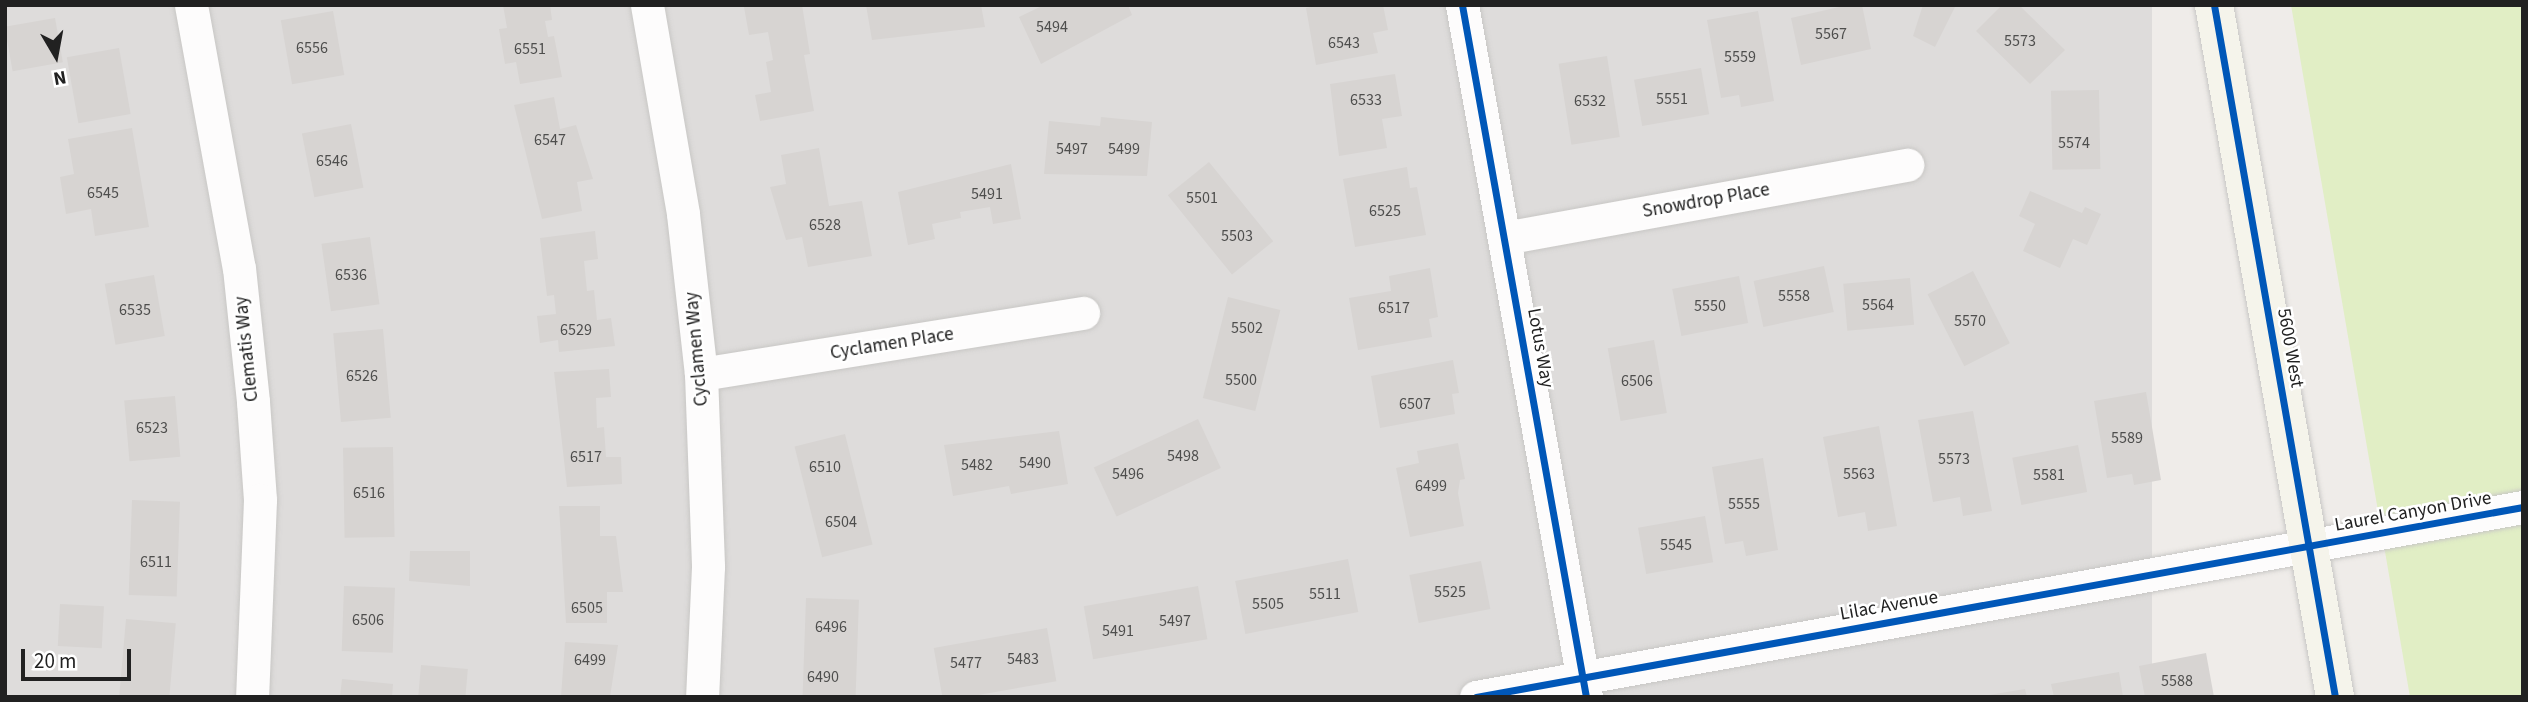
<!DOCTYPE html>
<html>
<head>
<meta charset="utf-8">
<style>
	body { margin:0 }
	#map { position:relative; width:2528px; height:702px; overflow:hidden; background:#efece9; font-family:"Source Sans 3",sans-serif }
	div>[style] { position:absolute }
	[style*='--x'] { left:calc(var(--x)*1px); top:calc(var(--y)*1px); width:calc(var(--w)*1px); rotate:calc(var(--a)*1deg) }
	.residential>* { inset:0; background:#dedcdb; transform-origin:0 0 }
	.grass>* { inset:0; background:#e1eec5 }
	.building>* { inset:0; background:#d7d4d2; transform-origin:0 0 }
	.roads { filter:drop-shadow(0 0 2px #c8c7c5) drop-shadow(0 0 2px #c8c7c5) }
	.street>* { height:33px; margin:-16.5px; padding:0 16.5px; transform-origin:16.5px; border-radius:16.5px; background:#fdfcfc }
	.secondary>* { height:38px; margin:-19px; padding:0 19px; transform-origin:19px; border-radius:19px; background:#f5f4eb }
	.cycleway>* { height:7px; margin:-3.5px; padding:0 3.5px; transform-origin:3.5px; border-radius:3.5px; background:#0057b8 }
	span { translate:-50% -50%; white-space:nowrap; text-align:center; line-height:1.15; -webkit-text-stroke:5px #fff; paint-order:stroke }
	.number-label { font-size:16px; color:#4e4e4d }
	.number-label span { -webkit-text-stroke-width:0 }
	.street-label { font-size:19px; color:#212121 }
	.frame { position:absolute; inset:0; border:7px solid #212121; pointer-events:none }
	.north { position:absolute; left:21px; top:21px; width:70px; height:70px; -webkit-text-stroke:5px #fff; paint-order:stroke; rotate:170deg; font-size:19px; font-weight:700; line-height:28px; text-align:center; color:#212121 }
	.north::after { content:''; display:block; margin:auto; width:24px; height:32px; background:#212121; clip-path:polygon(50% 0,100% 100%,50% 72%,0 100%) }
	.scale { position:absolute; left:21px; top:649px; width:110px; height:32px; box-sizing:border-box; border:4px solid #212121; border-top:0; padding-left:9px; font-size:21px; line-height:24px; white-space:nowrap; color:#212121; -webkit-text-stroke:5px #fff; paint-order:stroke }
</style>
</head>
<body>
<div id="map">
	<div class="residential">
		<i style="left:5px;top:5px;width:2147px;height:692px"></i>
	</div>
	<div class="grass">
		<i style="clip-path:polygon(2291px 5px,2523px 5px,2523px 697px,2410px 697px)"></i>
	</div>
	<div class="building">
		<i style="clip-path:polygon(503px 5px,550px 5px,552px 20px,545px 21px,548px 37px,554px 36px,562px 77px,520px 84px,516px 62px,505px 64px,499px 29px,507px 28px)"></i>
		<i style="clip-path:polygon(802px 5px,810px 54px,804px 55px,814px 111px,760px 121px,755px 95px,771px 92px,766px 62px,773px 60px,768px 32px,749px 35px,744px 7px)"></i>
		<i style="clip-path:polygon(866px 5px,981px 5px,985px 27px,872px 40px)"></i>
		<i style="clip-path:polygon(1044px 5px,1128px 5px,1132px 15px,1041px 64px,1019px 17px)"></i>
		<i style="clip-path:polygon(1318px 5px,1383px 5px,1388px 30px,1373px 33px,1378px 53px,1316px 65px,1306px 8px)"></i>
		<i style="clip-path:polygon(1848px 5px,1862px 5px,1871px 49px,1801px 65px,1791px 18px)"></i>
		<i style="clip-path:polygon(1923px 5px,1956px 5px,1935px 47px,1913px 36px)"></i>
		<i style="clip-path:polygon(2002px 5px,2019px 5px,2065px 50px,2030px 84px,1976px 31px)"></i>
		<i style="left:333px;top:11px;width:65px;height:53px;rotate:80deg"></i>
		<i style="clip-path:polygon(1758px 11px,1774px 101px,1741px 107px,1739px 95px,1721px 98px,1707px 20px)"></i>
		<i style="left:55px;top:18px;width:45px;height:51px;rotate:80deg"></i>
		<i style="left:119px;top:48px;width:67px;height:53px;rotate:80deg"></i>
		<i style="left:1607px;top:56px;width:82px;height:49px;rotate:81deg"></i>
		<i style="left:1701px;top:68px;width:47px;height:68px;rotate:80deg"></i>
		<i style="clip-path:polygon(1395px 74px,1402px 116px,1382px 119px,1387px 148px,1339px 156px,1330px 84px)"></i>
		<i style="left:2099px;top:90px;width:79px;height:48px;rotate:89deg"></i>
		<i style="clip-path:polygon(554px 97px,560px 129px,576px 125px,593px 179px,577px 182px,582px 211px,542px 219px,514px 105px)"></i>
		<i style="clip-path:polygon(1101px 117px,1152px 122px,1147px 176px,1044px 174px,1049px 121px,1100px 126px)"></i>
		<i style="left:351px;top:124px;width:65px;height:50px;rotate:79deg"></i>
		<i style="clip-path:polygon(132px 128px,149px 227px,95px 236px,91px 209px,66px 214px,60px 177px,74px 174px,68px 139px)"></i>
		<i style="clip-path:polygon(819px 148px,829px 206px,862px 201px,872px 256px,808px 267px,802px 237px,786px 240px,770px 187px,786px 184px,781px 155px)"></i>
		<i style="left:1209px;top:162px;width:102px;height:53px;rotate:51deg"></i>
		<i style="clip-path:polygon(1011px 164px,1021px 219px,993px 224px,990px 207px,960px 212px,961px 218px,932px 224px,935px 239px,908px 245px,898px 192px)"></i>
		<i style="clip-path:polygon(1407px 167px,1410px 188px,1417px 187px,1426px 235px,1355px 247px,1343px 179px)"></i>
		<i style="clip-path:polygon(2030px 191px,2082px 213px,2085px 207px,2101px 214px,2087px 245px,2073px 239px,2060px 268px,2023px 251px,2035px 224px,2019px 216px)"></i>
		<i style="clip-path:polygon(595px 231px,598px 259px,584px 261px,587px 291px,594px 290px,597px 320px,611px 318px,615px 346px,559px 352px,558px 340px,540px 343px,537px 316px,556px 314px,554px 295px,547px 296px,540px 238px)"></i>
		<i style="left:370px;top:237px;width:68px;height:49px;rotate:82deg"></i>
		<i style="left:1824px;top:266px;width:47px;height:72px;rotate:78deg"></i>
		<i style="clip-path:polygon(1430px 268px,1438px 317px,1429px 319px,1432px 337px,1358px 350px,1349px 298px,1391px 291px,1389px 276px)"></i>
		<i style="left:1973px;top:271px;width:81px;height:51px;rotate:63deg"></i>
		<i style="left:154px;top:275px;width:62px;height:50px;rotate:80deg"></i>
		<i style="left:1739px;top:276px;width:48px;height:68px;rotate:79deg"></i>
		<i style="left:1910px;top:278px;width:47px;height:67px;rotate:85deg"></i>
		<i style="left:1228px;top:297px;width:54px;height:104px;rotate:14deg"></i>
		<i style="left:383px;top:329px;width:89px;height:50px;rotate:85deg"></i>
		<i style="left:1654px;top:340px;width:74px;height:47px;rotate:80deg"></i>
		<i style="clip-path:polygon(1453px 360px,1459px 393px,1452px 394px,1455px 414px,1380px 428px,1371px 376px)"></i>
		<i style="clip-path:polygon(609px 369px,611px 397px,596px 398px,597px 428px,604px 427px,606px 457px,621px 457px,622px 484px,567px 487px,554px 372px)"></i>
		<i style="clip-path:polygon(2146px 392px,2161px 480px,2134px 485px,2132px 474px,2107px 478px,2094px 401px)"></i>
		<i style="left:175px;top:396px;width:61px;height:51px;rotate:85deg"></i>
		<i style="clip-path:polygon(1973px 411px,1992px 511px,1963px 516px,1960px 497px,1933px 502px,1918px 420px)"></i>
		<i style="left:1198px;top:419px;width:54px;height:115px;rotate:65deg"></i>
		<i style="clip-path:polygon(1879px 426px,1897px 526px,1868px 531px,1865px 512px,1838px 517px,1823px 437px)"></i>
		<i style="clip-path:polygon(1059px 431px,1068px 484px,1011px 494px,1009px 486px,953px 496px,944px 445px)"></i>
		<i style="left:845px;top:434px;width:114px;height:52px;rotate:76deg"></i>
		<i style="clip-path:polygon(1458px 443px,1465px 479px,1460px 480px,1458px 493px,1464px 526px,1410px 537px,1396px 468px,1419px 463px,1417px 451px)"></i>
		<i style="left:2078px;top:445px;width:48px;height:67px;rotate:79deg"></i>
		<i style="left:393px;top:447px;width:90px;height:50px;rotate:89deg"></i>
		<i style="clip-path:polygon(1763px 458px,1778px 550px,1746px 556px,1743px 541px,1725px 544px,1712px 467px)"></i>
		<i style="left:132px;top:500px;width:48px;height:95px;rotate:2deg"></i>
		<i style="clip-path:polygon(559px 506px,600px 506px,600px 536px,616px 536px,623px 592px,607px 592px,607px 623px,566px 623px)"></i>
		<i style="left:1705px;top:516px;width:47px;height:68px;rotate:80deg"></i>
		<i style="clip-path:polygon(410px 551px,470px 551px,470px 586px,409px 581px)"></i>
		<i style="left:1348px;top:559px;width:54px;height:115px;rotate:79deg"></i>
		<i style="left:1481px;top:561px;width:49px;height:73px;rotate:79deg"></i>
		<i style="left:344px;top:586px;width:51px;height:65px;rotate:2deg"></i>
		<i style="left:1198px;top:586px;width:54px;height:116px;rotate:80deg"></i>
		<i style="left:806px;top:598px;width:53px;height:100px;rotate:2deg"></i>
		<i style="left:60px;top:604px;width:44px;height:42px;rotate:3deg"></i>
		<i style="left:126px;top:619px;width:50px;height:78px;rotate:5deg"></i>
		<i style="left:1047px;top:628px;width:54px;height:115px;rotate:80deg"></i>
		<i style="clip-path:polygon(565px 642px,618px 645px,610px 697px,561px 697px)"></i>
		<i style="clip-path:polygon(2206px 653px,2214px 697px,2145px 697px,2139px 666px)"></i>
		<i style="left:421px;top:665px;width:47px;height:32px;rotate:5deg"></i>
		<i style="clip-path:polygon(2119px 672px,2123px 697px,2054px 697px,2051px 684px)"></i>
		<i style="clip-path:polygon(342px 679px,393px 684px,392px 697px,340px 697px)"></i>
		<i style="clip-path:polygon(2025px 689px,2027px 697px,1989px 697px,1989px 695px)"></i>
	</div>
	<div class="roads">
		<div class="street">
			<i style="--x:191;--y:5;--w:267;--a:79.7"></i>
			<i style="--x:239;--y:268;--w:135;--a:84"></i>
			<i style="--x:253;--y:402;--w:98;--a:85.9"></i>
			<i style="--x:260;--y:500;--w:197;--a:92.3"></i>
			<i style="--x:647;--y:5;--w:212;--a:80.2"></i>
			<i style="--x:683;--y:214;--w:161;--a:83.6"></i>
			<i style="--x:701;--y:374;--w:193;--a:87.9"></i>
			<i style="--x:708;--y:567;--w:130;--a:92.6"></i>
			<i style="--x:1462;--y:5;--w:703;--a:79.84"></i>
			<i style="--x:1504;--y:238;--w:410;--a:-10.3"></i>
			<i style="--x:701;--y:374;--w:387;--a:-9.1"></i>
			<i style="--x:1476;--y:697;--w:1064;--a:-10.29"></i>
		</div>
		<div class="secondary">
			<i style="--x:2214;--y:5;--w:702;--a:80.08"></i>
		</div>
	</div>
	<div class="cycleway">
		<i style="--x:1462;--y:5;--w:703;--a:79.84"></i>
		<i style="--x:2214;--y:5;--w:702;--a:80.08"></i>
		<i style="--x:1476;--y:697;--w:1064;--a:-10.29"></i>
	</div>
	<div class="number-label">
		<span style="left:1052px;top:27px">5494</span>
		<span style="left:1831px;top:34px">5567</span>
		<span style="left:2020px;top:41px">5573</span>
		<span style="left:1344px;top:43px">6543</span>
		<span style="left:312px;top:48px">6556</span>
		<span style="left:530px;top:49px">6551</span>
		<span style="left:1740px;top:57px">5559</span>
		<span style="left:1672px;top:99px">5551</span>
		<span style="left:1366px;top:100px">6533</span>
		<span style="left:1590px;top:101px">6532</span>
		<span style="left:550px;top:140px">6547</span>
		<span style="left:2074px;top:143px">5574</span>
		<span style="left:1072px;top:149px">5497</span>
		<span style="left:1124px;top:149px">5499</span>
		<span style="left:332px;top:161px">6546</span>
		<span style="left:103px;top:193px">6545</span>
		<span style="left:987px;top:194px">5491</span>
		<span style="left:1202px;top:198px">5501</span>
		<span style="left:1385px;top:211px">6525</span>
		<span style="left:825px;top:225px">6528</span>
		<span style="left:1237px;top:236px">5503</span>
		<span style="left:351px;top:275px">6536</span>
		<span style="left:1794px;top:296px">5558</span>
		<span style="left:1878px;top:305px">5564</span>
		<span style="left:1710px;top:306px">5550</span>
		<span style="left:1394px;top:308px">6517</span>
		<span style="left:135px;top:310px">6535</span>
		<span style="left:1970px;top:321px">5570</span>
		<span style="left:1247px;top:328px">5502</span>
		<span style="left:576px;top:330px">6529</span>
		<span style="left:362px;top:376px">6526</span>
		<span style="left:1241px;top:380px">5500</span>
		<span style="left:1637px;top:381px">6506</span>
		<span style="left:1415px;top:404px">6507</span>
		<span style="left:152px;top:428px">6523</span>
		<span style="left:2127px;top:438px">5589</span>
		<span style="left:1183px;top:456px">5498</span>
		<span style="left:586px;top:457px">6517</span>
		<span style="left:1954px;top:459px">5573</span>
		<span style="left:1035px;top:463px">5490</span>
		<span style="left:977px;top:465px">5482</span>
		<span style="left:825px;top:467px">6510</span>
		<span style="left:1128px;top:474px">5496</span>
		<span style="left:1859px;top:474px">5563</span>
		<span style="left:2049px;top:475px">5581</span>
		<span style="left:1431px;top:486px">6499</span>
		<span style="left:369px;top:493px">6516</span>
		<span style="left:1744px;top:504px">5555</span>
		<span style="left:841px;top:522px">6504</span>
		<span style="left:1676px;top:545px">5545</span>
		<span style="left:156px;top:562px">6511</span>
		<span style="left:1450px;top:592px">5525</span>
		<span style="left:1325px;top:594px">5511</span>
		<span style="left:1268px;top:604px">5505</span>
		<span style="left:587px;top:608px">6505</span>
		<span style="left:368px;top:620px">6506</span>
		<span style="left:1175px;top:621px">5497</span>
		<span style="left:831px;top:627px">6496</span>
		<span style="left:1118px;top:631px">5491</span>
		<span style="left:1023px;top:659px">5483</span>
		<span style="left:590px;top:660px">6499</span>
		<span style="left:966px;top:663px">5477</span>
		<span style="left:823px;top:677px">6490</span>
		<span style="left:2177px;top:681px">5588</span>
	</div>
	<div class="street-label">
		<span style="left:1706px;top:201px;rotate:-10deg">Snowdrop Place</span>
		<span style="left:892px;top:344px;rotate:-9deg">Cyclamen Place</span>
		<span style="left:1540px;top:348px;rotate:80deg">Lotus Way</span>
		<span style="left:2290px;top:348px;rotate:80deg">5600 West</span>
		<span style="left:247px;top:349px;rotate:-96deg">Clematis Way</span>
		<span style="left:697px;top:349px;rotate:-95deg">Cyclamen Way</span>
		<span style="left:2413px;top:512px;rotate:-10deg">Laurel Canyon Drive</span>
		<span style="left:1889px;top:606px;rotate:-10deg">Lilac Avenue</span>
	</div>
	<div class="frame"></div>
	<div class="north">N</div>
	<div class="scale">20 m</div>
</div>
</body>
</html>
